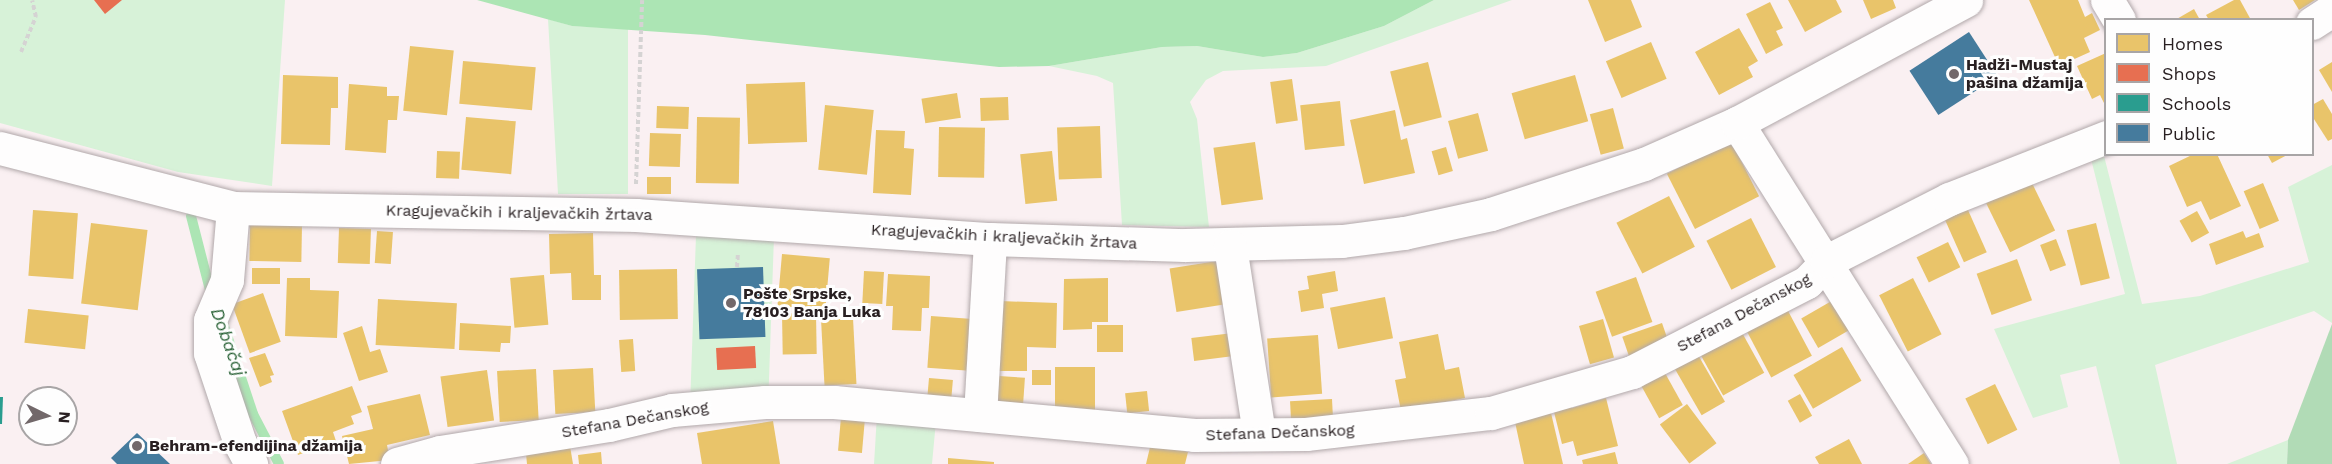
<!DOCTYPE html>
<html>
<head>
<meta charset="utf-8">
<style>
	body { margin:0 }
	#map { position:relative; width:2332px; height:464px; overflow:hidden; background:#faf0f2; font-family:"Work Sans",sans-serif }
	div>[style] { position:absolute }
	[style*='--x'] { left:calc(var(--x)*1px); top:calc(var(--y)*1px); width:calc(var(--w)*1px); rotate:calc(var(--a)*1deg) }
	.green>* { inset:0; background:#d7f2d8; transform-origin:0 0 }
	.forest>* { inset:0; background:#b1dbb6 }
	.water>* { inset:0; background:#ace5b4 }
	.homes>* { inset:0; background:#e9c46a; transform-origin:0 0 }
	.shops>* { inset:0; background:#e76f51; transform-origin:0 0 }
	.schools>* { inset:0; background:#2a9d8f }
	.public>* { inset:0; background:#457b9d; transform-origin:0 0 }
	.stream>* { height:10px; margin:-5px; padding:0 5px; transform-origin:5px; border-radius:5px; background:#ace5b4 }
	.path>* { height:4px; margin-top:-2px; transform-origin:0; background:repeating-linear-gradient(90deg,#d5d3d3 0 4.5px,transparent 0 7.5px) }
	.roads { filter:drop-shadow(0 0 2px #b1a8aa) drop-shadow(0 0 2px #b1a8aa) }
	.minor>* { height:33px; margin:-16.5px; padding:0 16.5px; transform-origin:16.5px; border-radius:16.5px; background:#fefdfd }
	.dots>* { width:16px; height:16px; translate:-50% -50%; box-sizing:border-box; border:3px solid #fefefe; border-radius:50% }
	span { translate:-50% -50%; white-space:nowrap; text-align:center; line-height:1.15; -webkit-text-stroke:6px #fefefe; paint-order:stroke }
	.poi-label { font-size:16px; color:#281f21; font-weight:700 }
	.left { translate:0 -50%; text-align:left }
	.street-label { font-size:16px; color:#281f21 }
	.water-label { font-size:18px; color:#235d30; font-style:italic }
	.legend { position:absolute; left:2104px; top:18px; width:210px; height:138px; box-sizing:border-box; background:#fefefe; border:2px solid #a8a5a6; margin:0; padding:8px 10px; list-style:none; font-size:18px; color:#281f21 }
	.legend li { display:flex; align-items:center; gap:12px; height:30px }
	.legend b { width:30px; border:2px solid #a8a5a6 }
	.north { position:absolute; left:18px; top:386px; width:60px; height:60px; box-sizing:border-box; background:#fefefe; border:2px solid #a8a5a6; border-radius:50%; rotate:95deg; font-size:16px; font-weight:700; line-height:24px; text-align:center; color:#281f21 }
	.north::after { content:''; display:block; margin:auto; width:21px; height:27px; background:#72686a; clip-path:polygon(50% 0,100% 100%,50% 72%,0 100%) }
</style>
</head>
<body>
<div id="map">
	<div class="green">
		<i style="clip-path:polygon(0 0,285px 0,272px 186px,178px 172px,0 123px)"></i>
		<i style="clip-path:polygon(1434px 0,1512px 0,1326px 66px,1223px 71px,1206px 80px,1190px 102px,1197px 119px,1209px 227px,1122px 225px,1113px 83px,1097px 76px,1049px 66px,1162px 47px,1197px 46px,1263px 57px,1297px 53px,1384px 26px)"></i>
		<i style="clip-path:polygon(548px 19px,572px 26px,628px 29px,628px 194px,558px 194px)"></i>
		<i style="clip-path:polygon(2103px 152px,2142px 304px,2200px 296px,2309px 262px,2288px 187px,2332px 165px,2332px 323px,2314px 311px,2155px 365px,2177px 464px,2120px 464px,2096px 366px,2060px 375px,2068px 407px,2033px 418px,1994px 329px,2125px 294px,2090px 155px)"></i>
		<i style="left:696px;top:235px;width:78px;height:160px;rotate:2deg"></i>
		<i style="clip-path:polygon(877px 415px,936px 421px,932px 464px,874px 464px)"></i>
		<i style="clip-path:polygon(2288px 440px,2287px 464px,2227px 464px)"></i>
	</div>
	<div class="forest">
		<i style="clip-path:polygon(2332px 324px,2332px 464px,2287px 464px,2288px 440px)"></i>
	</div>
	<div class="water">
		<i style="clip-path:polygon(477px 0,1434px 0,1384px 26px,1297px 53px,1263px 57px,1197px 46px,1162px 47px,1049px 66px,999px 67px,705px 35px,572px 26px)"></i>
	</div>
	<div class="homes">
		<i style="clip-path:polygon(1588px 0,1631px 0,1642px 27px,1605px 42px)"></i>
		<i style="clip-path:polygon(1788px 0,1836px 0,1842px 12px,1805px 32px)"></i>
		<i style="clip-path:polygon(1863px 0,1893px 0,1896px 8px,1871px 19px)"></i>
		<i style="clip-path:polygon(2029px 0,2078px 0,2085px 17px,2092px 13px,2100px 30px,2084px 38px,2090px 52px,2059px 66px)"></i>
		<i style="clip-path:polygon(2234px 0,2240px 0,2251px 20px,2209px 20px,2206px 15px)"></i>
		<i style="clip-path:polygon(2293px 0,2315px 0,2299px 10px)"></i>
		<i style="clip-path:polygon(1770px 2px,1783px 28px,1776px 31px,1783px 45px,1766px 54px,1746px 14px)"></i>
		<i style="clip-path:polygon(2194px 9px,2200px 20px,2175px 20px)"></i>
		<i style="clip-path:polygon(1739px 28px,1758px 61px,1748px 67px,1753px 77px,1719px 95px,1695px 52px)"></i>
		<i style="left:1651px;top:42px;width:40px;height:49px;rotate:67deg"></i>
		<i style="left:410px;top:46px;width:44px;height:65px;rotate:6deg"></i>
		<i style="clip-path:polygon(2106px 53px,2106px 107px,2100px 95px,2092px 99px,2077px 66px)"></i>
		<i style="left:463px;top:61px;width:73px;height:43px;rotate:5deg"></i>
		<i style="left:1428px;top:62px;width:57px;height:39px;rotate:76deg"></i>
		<i style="clip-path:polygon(2332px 62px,2332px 92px,2319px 70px)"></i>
		<i style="clip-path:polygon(283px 75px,338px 77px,338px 108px,331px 108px,330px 145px,281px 144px)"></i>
		<i style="left:1575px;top:75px;width:48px;height:66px;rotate:74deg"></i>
		<i style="left:1292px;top:79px;width:42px;height:22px;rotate:82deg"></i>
		<i style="left:805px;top:82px;width:60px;height:59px;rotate:88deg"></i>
		<i style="clip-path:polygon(349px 84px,387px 87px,387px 96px,399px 96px,397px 120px,388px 120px,386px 153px,345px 150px)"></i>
		<i style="left:957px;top:93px;width:25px;height:36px;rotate:81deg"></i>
		<i style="left:1008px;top:97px;width:23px;height:28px;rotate:88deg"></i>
		<i style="clip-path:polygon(2323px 99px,2332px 114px,2332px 139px,2328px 141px,2312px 116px,2312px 105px)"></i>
		<i style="left:1340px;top:101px;width:45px;height:40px;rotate:84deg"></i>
		<i style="left:825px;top:105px;width:49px;height:65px;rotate:6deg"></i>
		<i style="left:657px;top:106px;width:32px;height:22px;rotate:2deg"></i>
		<i style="left:1613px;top:108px;width:42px;height:24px;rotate:75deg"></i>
		<i style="clip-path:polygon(1395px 110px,1401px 140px,1407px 138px,1415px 173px,1364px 184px,1350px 120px)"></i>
		<i style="left:1478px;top:113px;width:39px;height:31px;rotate:75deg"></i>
		<i style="left:466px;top:117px;width:50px;height:53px;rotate:5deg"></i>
		<i style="left:697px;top:117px;width:43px;height:66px;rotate:1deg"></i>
		<i style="left:1100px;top:126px;width:52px;height:43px;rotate:88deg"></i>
		<i style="left:939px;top:127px;width:46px;height:50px;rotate:1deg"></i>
		<i style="clip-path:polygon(876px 130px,905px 131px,904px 148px,914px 149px,911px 195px,873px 193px)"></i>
		<i style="left:650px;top:133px;width:31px;height:33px;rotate:2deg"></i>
		<i style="left:1731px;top:141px;width:62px;height:72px;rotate:63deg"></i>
		<i style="left:1255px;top:142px;width:58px;height:42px;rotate:82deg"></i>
		<i style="left:1446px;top:147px;width:25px;height:15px;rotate:74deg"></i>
		<i style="left:437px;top:151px;width:23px;height:27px;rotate:2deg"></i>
		<i style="left:1052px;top:151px;width:50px;height:32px;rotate:84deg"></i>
		<i style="clip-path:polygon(2194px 154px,2217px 154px,2241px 206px,2210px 220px,2201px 201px,2187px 207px,2169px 166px)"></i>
		<i style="clip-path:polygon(2267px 154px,2289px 154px,2272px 163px)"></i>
		<i style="left:647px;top:177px;width:24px;height:17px"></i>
		<i style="left:2031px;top:181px;width:55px;height:50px;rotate:64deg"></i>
		<i style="left:2263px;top:183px;width:41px;height:21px;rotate:67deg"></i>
		<i style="left:1669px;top:196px;width:57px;height:59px;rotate:63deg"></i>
		<i style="left:1964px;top:201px;width:56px;height:25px;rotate:66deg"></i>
		<i style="left:33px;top:210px;width:45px;height:66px;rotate:4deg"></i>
		<i style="left:2197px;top:211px;width:25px;height:20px;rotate:61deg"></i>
		<i style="left:1751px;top:218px;width:55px;height:50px;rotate:63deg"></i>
		<i style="left:91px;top:223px;width:57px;height:81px;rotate:7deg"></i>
		<i style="left:2096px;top:223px;width:57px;height:30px;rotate:76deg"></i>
		<i style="left:250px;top:224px;width:52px;height:37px;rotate:1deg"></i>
		<i style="left:339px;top:228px;width:32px;height:35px;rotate:2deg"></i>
		<i style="left:377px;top:231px;width:16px;height:32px;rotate:4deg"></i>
		<i style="clip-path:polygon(2243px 231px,2246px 238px,2259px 233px,2264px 247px,2216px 265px,2209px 244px)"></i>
		<i style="clip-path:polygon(593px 233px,594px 275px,601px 275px,601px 300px,572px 300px,571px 273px,550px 274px,549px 234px)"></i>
		<i style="left:2056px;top:239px;width:28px;height:17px;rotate:69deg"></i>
		<i style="left:1948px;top:242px;width:28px;height:35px;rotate:64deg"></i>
		<i style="left:782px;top:254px;width:48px;height:52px;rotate:5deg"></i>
		<i style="left:2017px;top:259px;width:44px;height:43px;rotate:70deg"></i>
		<i style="left:1217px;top:261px;width:44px;height:48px;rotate:81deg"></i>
		<i style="left:252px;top:268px;width:28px;height:16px"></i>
		<i style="left:677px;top:269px;width:50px;height:58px;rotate:89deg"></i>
		<i style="left:864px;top:271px;width:20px;height:32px;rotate:3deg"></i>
		<i style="clip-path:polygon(1335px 271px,1338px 291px,1322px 294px,1324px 308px,1301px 312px,1298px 291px,1309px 289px,1307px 276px)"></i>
		<i style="clip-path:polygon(888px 274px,930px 276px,929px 308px,922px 308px,921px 331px,892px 330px,893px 306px,886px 306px)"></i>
		<i style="left:544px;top:275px;width:50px;height:34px;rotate:85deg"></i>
		<i style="left:1636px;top:277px;width:48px;height:43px;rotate:70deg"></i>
		<i style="clip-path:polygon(287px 278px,310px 278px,310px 290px,339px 291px,337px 338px,285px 336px)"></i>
		<i style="clip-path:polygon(1108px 278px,1108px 322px,1092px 322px,1092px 329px,1063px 330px,1064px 279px)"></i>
		<i style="left:1913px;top:278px;width:63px;height:38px;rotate:63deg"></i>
		<i style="left:263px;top:293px;width:52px;height:33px;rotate:70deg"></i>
		<i style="left:1385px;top:297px;width:42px;height:56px;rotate:79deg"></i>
		<i style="left:378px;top:299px;width:79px;height:46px;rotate:3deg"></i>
		<i style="left:1835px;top:299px;width:34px;height:39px;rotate:60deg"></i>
		<i style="clip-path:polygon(1000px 301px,1057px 303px,1056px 348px,1027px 347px,1027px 371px,998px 371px)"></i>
		<i style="left:28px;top:309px;width:61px;height:34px;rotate:6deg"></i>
		<i style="left:1787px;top:309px;width:53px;height:46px;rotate:62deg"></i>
		<i style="left:816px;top:313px;width:41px;height:34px;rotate:89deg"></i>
		<i style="left:931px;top:316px;width:42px;height:52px;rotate:4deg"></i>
		<i style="left:853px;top:318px;width:66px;height:32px;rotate:87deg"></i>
		<i style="left:1603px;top:319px;width:40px;height:25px;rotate:74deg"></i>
		<i style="clip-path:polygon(460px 323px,511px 326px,510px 343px,501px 343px,500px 352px,459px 350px)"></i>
		<i style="left:1662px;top:323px;width:21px;height:42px;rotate:71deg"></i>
		<i style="left:1123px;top:325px;width:27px;height:26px;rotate:90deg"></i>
		<i style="clip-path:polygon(362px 326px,370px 352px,380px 349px,388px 372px,359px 381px,343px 333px)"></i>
		<i style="left:1740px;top:329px;width:50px;height:47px;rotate:61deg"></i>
		<i style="left:1233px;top:333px;width:23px;height:42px;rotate:83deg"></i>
		<i style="clip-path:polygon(1438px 334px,1445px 370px,1459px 367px,1465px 398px,1401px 411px,1395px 380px,1406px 378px,1399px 342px)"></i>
		<i style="left:1318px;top:335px;width:59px;height:51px;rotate:86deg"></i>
		<i style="left:633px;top:339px;width:32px;height:14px;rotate:86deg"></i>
		<i style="left:1842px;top:347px;width:39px;height:56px;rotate:60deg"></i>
		<i style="left:1694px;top:348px;width:62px;height:27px;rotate:60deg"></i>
		<i style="clip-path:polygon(265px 353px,274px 375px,270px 376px,272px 382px,260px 387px,249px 358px)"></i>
		<i style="left:1660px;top:364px;width:47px;height:27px;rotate:61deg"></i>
		<i style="left:1055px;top:367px;width:40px;height:47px"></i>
		<i style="left:593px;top:368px;width:44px;height:40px;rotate:87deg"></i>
		<i style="left:536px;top:369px;width:51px;height:39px;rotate:87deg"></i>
		<i style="left:487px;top:370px;width:51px;height:47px;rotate:82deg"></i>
		<i style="left:1032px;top:370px;width:19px;height:15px"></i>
		<i style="left:999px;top:376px;width:26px;height:26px;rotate:4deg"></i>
		<i style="left:929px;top:378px;width:24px;height:20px;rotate:5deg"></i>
		<i style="left:1995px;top:384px;width:51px;height:33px;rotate:64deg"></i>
		<i style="clip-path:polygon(352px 386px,362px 412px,351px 416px,354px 424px,333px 432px,336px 441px,298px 455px,282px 411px)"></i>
		<i style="left:1147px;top:391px;width:20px;height:22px;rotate:84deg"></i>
		<i style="clip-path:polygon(420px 394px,430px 435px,387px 445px,390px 460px,349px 464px,342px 436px,373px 429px,367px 406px)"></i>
		<i style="left:1800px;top:394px;width:25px;height:14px;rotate:61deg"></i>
		<i style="clip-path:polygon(1606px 398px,1618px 446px,1577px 456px,1573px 441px,1562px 444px,1552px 404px,1570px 399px,1572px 408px)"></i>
		<i style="left:1332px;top:399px;width:22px;height:42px;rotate:87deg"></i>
		<i style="left:1687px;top:404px;width:49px;height:34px;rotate:53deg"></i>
		<i style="clip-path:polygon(1551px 413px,1563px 464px,1524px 464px,1515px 422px)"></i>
		<i style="left:841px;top:417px;width:24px;height:34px;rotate:5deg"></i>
		<i style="clip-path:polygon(773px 421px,780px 464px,702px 464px,697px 433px)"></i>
		<i style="clip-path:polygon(1849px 439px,1862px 464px,1819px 464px,1815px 457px)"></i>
		<i style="clip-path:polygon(1151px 443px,1188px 452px,1185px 464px,1146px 464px)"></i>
		<i style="clip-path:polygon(570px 446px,573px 464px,527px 464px,526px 454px)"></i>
		<i style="clip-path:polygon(601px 452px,602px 464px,579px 464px,578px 455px)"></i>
		<i style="clip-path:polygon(1615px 452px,1618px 464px,1583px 464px,1582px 460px)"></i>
		<i style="clip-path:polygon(1924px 453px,1931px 464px,1908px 464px)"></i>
		<i style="clip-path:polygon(948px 458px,994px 462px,994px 464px,948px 464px)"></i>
	</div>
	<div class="shops">
		<i style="clip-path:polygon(94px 0,122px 0,105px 14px)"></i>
		<i style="left:755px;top:346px;width:22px;height:39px;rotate:87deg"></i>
	</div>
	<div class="schools">
		<i style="clip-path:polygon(0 397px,3px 397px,2px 424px,0 424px)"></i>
	</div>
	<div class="public">
		<i style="left:1969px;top:32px;width:53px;height:71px;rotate:57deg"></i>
		<i style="left:763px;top:267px;width:70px;height:66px;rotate:88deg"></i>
		<i style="clip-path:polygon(137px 433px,170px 464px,117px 464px,111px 458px)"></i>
	</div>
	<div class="stream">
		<i style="--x:191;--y:216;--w:85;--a:75.6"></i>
		<i style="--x:222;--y:320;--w:99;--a:71.7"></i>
		<i style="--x:253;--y:414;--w:56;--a:62.5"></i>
	</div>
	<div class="path">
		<i style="--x:21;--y:52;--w:38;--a:-67"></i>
		<i style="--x:36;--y:17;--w:17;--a:-103"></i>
		<i style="--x:636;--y:184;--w:184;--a:-88.1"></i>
		<i style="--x:737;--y:267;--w:14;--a:-86"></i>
	</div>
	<div class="roads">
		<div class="minor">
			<i style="--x:2107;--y:0;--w:23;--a:59"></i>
			<i style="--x:2312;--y:23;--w:24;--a:-33"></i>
			<i style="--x:1737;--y:123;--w:403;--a:57.8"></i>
			<i style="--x:0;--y:148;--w:241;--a:14.4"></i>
			<i style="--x:233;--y:208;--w:403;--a:1"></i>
			<i style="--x:636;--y:215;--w:355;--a:3.9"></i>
			<i style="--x:990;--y:239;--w:195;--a:1.8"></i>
			<i style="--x:1185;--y:245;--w:157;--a:-1.5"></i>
			<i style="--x:1342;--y:241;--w:63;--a:-7.4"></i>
			<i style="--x:1404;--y:233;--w:89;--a:-12.3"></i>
			<i style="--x:1491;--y:214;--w:161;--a:-18.1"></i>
			<i style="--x:1644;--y:164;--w:102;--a:-23.8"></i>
			<i style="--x:1737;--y:123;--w:260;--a:-28.2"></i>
			<i style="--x:233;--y:208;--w:72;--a:94.8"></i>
			<i style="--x:227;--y:280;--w:43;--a:113"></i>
			<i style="--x:210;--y:320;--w:33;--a:90"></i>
			<i style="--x:210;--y:353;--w:95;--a:71.6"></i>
			<i style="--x:240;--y:443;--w:24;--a:62"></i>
			<i style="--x:1230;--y:246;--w:189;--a:81.2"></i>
			<i style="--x:980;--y:415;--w:176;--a:-86.7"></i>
			<i style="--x:397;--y:464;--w:45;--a:-15.6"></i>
			<i style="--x:440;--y:452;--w:171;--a:-9.1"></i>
			<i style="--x:609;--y:425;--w:65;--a:-13.4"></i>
			<i style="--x:672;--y:410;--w:93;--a:-4.9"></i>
			<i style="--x:765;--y:402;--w:69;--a:0"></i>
			<i style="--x:834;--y:402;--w:362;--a:5.2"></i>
			<i style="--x:1194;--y:435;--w:112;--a:-0.5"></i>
			<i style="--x:1306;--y:434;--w:186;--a:-6.5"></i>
			<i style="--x:1491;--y:413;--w:147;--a:-16.2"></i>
			<i style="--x:1632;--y:372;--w:197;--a:-27.2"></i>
			<i style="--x:1807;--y:282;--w:29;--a:-46"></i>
			<i style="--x:1827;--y:261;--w:137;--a:-26.9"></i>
			<i style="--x:1949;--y:199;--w:169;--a:-21.5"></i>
		</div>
	</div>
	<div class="dots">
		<i style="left:1954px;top:74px;background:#72686a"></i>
		<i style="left:731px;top:303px;background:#72686a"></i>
		<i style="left:137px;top:446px;background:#72686a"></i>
	</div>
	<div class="poi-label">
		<span class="left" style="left:1966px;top:74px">Hadži-Mustaj<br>pašina džamija</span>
		<span class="left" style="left:743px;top:303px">Pošte Srpske,<br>78103 Banja Luka</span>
		<span class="left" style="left:149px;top:446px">Behram-efendijina džamija</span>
	</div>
	<div class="street-label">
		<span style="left:519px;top:213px;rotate:1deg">Kragujevačkih i kraljevačkih žrtava</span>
		<span style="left:1004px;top:237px;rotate:3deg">Kragujevačkih i kraljevačkih žrtava</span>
		<span style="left:1744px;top:313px;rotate:-28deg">Stefana Dečanskog</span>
		<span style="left:635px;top:420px;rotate:-10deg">Stefana Dečanskog</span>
		<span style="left:1280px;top:433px;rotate:-2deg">Stefana Dečanskog</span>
	</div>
	<div class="water-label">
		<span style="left:228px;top:342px;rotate:70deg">Dobačaj</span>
	</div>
	<ul class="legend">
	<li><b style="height:16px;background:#e9c46a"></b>Homes</li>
	<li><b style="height:16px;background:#e76f51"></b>Shops</li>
	<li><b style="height:16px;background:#2a9d8f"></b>Schools</li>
	<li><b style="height:16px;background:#457b9d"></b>Public</li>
	</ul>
	<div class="north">N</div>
</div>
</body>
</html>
